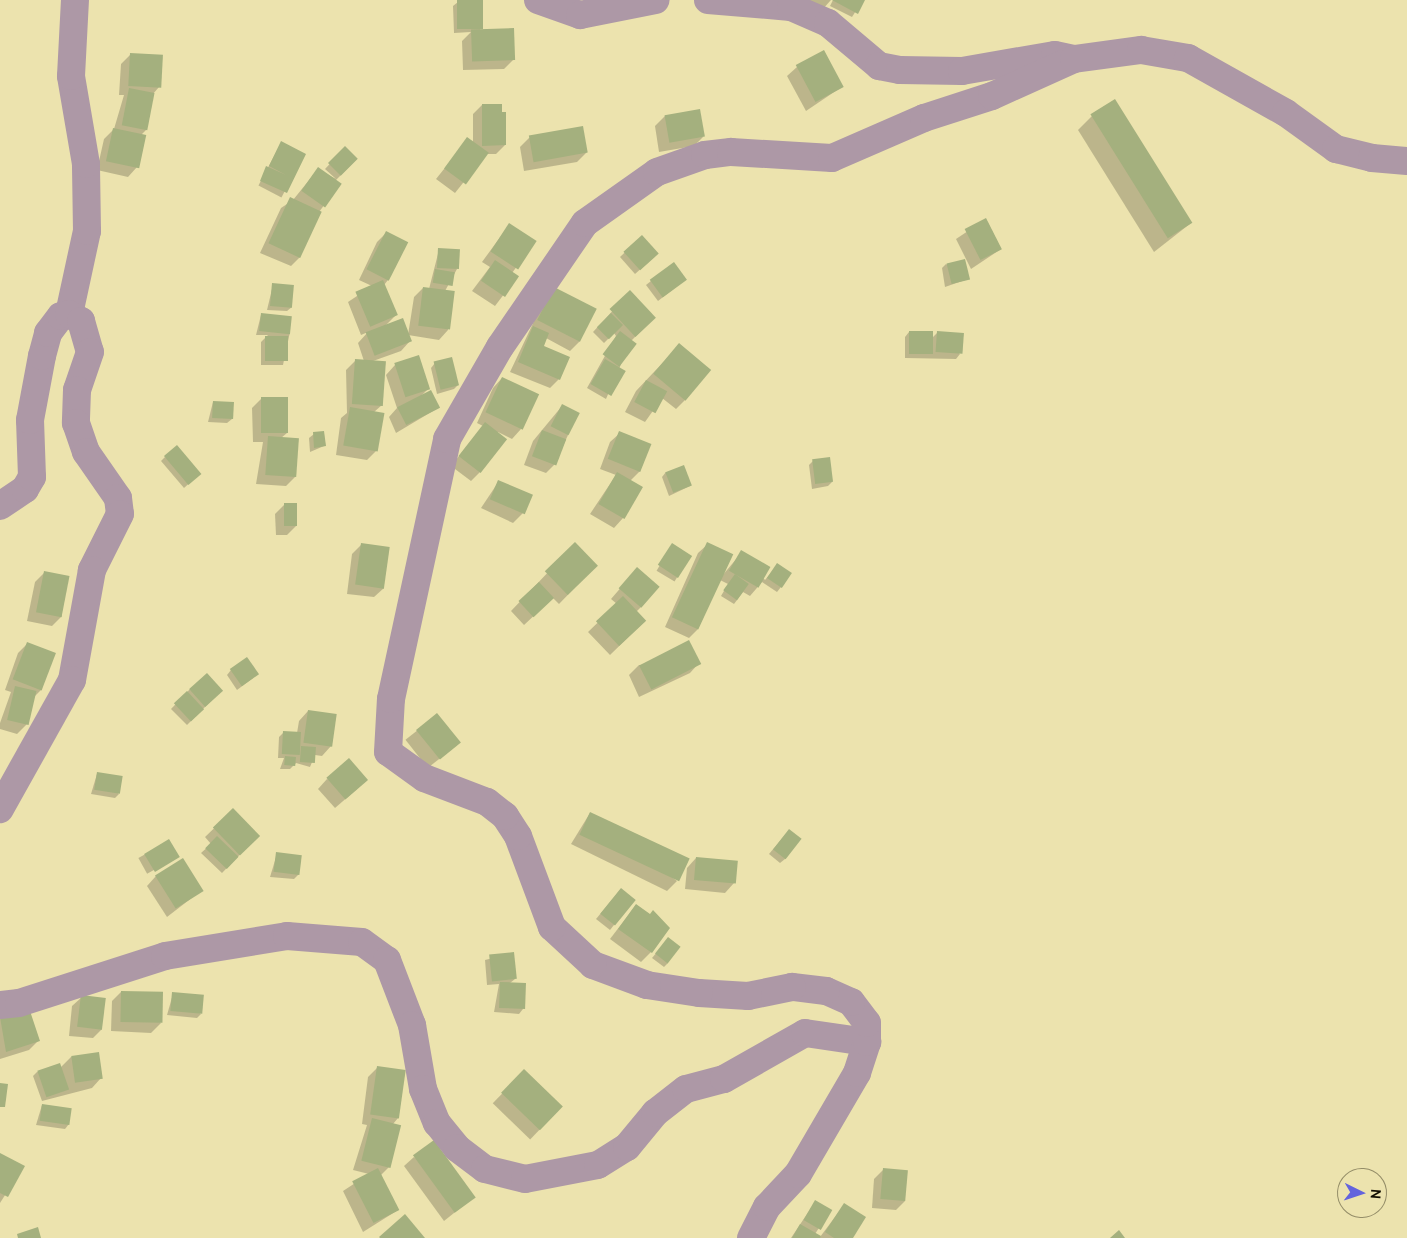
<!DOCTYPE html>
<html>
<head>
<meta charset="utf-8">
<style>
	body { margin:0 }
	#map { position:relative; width:1407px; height:1238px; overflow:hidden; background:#ece3ae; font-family:Cabin,sans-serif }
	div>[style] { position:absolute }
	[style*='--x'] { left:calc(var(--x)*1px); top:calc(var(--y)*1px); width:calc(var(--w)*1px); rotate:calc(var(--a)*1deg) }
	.shadow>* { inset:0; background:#0003; transform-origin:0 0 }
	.building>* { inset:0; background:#a4b07e; transform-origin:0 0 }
	.minor>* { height:28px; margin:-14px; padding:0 14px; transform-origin:14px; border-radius:14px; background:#ad98a6 }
	.tertiary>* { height:28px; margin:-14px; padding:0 14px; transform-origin:14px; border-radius:14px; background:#ad98a6 }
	span { translate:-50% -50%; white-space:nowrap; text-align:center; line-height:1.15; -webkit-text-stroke:4px #ece3ae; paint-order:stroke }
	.north { position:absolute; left:1337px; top:1168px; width:50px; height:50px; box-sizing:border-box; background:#ece3ae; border:1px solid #948d68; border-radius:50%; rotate:94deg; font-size:14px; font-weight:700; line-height:20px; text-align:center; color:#110d00 }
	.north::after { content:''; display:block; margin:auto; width:18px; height:22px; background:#6464dd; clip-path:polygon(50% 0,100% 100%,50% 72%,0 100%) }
</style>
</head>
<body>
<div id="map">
	<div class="shadow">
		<i style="clip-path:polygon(788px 0,831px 0,822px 10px)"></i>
		<i style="clip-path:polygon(833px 0,863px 0,852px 17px,830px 6px)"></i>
		<i style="clip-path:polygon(458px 2px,482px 27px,479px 31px,514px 59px,504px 69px,463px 70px,462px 41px,471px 32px,454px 33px,453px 6px)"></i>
		<i style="clip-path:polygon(131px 54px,159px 87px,153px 94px,146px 130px,141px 135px,137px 167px,128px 177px,97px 170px,104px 139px,114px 129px,124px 95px,119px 95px,121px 64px)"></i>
		<i style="clip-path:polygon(797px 67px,843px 86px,806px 111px,787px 76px)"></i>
		<i style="clip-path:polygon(482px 105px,505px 145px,496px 154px,486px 154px,455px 193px,436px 179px,468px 139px,473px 143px,473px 114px)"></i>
		<i style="clip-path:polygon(665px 116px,703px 137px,694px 146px,659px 152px,655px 126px)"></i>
		<i style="clip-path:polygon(1092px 116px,1191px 223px,1154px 252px,1078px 130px)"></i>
		<i style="clip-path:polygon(582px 128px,587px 152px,577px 162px,524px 171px,520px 147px,529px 138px)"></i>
		<i style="left:281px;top:143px;width:26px;height:48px;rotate:28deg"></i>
		<i style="clip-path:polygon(345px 148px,357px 159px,335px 181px,340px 184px,319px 212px,300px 257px,291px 266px,260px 253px,281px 208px,293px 200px,318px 169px,336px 179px,325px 169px)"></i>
		<i style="clip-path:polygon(986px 219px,1001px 249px,971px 269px,956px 239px)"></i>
		<i style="clip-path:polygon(509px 225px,535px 242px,512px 273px,517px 277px,495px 306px,472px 291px,490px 267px,482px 262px)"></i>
		<i style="clip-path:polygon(386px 233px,388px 280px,384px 285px,396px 315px,385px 326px,410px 341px,401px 351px,373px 361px,382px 405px,374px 412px,376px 451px,367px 460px,336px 455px,341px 418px,347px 413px,346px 370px,356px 360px,364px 361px,358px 343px,368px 332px,361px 335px,348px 302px,372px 286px,359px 280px,377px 242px)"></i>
		<i style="clip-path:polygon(642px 236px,653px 258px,635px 274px,620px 257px)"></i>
		<i style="clip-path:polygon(439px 250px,457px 269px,445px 291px,448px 330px,439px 340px,408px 335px,414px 297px,423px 288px,429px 289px)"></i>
		<i style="clip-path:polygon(946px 264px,968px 279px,945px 287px,942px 268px)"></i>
		<i style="clip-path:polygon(685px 280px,658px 301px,646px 285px,651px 281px)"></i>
		<i style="clip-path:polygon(273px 285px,292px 307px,287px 311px,267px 310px)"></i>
		<i style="clip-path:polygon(630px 292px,654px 318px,631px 341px,606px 399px,587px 388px,616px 336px,614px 333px,604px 343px,593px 332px)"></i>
		<i style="clip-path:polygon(545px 298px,580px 341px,570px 351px,546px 338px,542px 346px,559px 379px,550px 388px,510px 372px)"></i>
		<i style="clip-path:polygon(261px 315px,290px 332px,283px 365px,261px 365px,261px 342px,268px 335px,256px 335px)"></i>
		<i style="clip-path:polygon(909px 332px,932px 338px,938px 332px,960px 354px,956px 359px,905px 358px,905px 337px)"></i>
		<i style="clip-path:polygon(670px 355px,685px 400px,676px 409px,662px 398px,645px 422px,625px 412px,636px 391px)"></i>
		<i style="clip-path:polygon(418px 357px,429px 388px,422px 395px,438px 408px,396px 433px,389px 417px,397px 408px,386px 375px,395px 365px)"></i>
		<i style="clip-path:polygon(435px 363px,458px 385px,454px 389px,437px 394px,431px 368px)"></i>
		<i style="clip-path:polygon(502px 378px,521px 429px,512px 439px,498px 432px,480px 472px,471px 481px,451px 466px,483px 426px,477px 423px,493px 388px)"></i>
		<i style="clip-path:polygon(262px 398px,287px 433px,281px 438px,295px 477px,286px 486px,256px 484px,263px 442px,253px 442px,252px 408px)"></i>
		<i style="clip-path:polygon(213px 402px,232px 419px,227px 423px,208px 422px)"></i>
		<i style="clip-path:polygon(562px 406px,568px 435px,555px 464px,546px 473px,524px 465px,533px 441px)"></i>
		<i style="clip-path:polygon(620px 433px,650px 445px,640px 471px,630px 481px,623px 518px,614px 528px,590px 514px,616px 475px,600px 469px,610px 442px)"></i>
		<i style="clip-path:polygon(314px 434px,324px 446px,310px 452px,309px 438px)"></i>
		<i style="clip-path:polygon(165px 457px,195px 478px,184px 488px,161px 461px)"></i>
		<i style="clip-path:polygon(813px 461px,832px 482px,828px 486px,812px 489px,809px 465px)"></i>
		<i style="clip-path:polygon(666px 472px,690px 486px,669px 496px,662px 477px)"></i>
		<i style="clip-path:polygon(499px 481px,523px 513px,513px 523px,481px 508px)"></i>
		<i style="clip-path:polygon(285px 504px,296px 526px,287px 535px,276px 535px,275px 514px)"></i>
		<i style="clip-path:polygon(575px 544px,596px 566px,559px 604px,553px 598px,524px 625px,511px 611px)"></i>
		<i style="clip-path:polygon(708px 544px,722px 576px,742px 552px,765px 580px,777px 565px,781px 587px,777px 592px,762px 582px,750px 596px,743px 592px,734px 604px,721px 596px,728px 584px,720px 580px,698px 629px,689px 638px,665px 627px,698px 553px)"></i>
		<i style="clip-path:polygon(361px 545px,384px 588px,374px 597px,347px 594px,352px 554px)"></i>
		<i style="left:672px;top:545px;width:21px;height:30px;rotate:31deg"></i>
		<i style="clip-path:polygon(637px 569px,641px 607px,636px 612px,645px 621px,610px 655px,588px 632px,617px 604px,611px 599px)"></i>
		<i style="clip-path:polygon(44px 573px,62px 616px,52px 626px,27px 621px,35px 582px)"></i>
		<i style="clip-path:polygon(27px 644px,54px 654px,41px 690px,33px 698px,27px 724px,17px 734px,0 729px,0 723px,11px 692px,5px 690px,18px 653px)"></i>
		<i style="clip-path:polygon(699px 663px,690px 673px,639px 697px,629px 675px,639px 665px)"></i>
		<i style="clip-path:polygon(231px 670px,253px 678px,237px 690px,227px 675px)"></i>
		<i style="clip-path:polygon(190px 689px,221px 691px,187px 725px,171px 709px)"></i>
		<i style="clip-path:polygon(308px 711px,331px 746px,322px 756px,315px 755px,310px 767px,296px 763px,290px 769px,280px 769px,284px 758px,278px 758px,279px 737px,284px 732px,297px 733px,299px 721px)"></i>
		<i style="left:437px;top:715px;width:36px;height:40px;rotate:52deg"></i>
		<i style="clip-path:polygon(97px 774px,119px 794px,115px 798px,91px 794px)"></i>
		<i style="clip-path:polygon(327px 779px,357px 789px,335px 808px,318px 789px)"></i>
		<i style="clip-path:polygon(233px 810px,258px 836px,222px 873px,201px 853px,211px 844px,205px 837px)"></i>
		<i style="clip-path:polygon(590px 813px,677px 881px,667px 891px,571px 844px)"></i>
		<i style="clip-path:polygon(785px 835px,785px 859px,780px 863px,769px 854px)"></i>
		<i style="left:169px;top:841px;width:18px;height:35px;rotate:61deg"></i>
		<i style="clip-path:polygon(277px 854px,299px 874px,294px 879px,270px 877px)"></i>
		<i style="clip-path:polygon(696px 858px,734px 883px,725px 893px,685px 889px,687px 868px)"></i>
		<i style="clip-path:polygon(156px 876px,202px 890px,167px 917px,147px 886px)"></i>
		<i style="clip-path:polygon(621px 889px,614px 925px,610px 930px,596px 919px)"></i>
		<i style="clip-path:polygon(636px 905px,651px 952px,641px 962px,610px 939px)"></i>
		<i style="clip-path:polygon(668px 939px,668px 963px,664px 967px,652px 958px)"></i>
		<i style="clip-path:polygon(513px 953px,515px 979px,510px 983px,523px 1009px,519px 1014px,494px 1012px,499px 984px,487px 985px,485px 960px)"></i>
		<i style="clip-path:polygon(121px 992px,161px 1023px,151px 1033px,111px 1031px,112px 1001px)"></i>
		<i style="clip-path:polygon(173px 994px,201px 1014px,197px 1018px,167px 1015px)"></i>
		<i style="clip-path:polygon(82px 997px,102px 1029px,93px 1038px,69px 1036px,72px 1006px)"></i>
		<i style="clip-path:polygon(28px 1009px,39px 1040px,29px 1050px,0 1059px,0 1019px)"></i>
		<i style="clip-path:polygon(98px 1054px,101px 1078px,92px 1088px,42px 1101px,33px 1076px,37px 1072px,60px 1068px,71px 1057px)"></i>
		<i style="clip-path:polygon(378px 1067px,398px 1118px,393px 1124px,389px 1167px,381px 1175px,398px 1210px,363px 1232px,343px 1191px,369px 1174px,353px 1170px,367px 1125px,362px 1124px,368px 1077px)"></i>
		<i style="left:524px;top:1071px;width:52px;height:45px;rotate:44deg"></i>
		<i style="clip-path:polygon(42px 1105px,69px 1124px,65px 1129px,36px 1125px)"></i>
		<i style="clip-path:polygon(0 1154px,23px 1167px,0 1203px)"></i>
		<i style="clip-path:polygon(414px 1157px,474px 1197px,444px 1221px,404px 1166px)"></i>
		<i style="clip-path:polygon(883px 1170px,905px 1201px,896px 1210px,872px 1208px,874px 1179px)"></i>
		<i style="clip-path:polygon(815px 1202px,830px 1211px,815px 1234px,820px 1237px,844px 1205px,851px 1238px,791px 1238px)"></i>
	</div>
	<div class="building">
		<i style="left:457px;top:0;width:26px;height:29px"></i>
		<i style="clip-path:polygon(832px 0,865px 0,858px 14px)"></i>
		<i style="left:514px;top:28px;width:32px;height:43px;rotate:88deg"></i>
		<i style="left:824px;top:50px;width:42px;height:32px;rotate:62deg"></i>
		<i style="left:130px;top:53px;width:33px;height:33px;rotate:3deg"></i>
		<i style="left:129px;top:88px;width:26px;height:38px;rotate:11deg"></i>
		<i style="left:1115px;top:99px;width:146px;height:29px;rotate:58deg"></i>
		<i style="clip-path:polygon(482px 104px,502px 104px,502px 112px,506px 112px,506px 145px,482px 146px)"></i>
		<i style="left:700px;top:109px;width:28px;height:36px;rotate:80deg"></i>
		<i style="left:583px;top:126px;width:27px;height:55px;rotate:80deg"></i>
		<i style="left:113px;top:128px;width:34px;height:34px;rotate:12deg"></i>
		<i style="left:467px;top:137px;width:27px;height:39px;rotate:36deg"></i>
		<i style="clip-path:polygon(281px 141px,306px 154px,287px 193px,260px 181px,266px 166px,286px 175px,269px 166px)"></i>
		<i style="left:345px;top:146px;width:18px;height:24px;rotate:45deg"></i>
		<i style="left:318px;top:167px;width:29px;height:29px;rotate:35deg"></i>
		<i style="left:290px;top:197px;width:35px;height:51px;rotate:25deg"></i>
		<i style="left:986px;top:218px;width:35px;height:24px;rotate:63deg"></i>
		<i style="left:509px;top:223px;width:33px;height:34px;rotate:33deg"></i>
		<i style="left:386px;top:231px;width:25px;height:43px;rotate:27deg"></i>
		<i style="left:642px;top:235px;width:25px;height:25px;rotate:48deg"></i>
		<i style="left:438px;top:248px;width:22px;height:20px;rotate:3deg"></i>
		<i style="left:965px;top:259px;width:21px;height:19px;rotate:76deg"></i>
		<i style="left:495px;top:260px;width:29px;height:25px;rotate:34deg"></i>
		<i style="left:674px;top:262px;width:22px;height:30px;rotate:54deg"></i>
		<i style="left:435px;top:269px;width:20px;height:14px;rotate:9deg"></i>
		<i style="left:383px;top:280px;width:38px;height:30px;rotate:67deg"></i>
		<i style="left:272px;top:283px;width:22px;height:23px;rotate:5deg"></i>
		<i style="left:423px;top:287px;width:32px;height:39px;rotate:7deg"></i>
		<i style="left:554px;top:287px;width:48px;height:37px;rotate:27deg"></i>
		<i style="left:630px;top:290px;width:38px;height:28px;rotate:47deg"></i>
		<i style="left:261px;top:313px;width:31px;height:18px;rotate:6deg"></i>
		<i style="left:611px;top:313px;width:17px;height:20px;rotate:45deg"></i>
		<i style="left:403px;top:318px;width:25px;height:40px;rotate:69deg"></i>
		<i style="clip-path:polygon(533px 326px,549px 333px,544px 346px,570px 357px,560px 380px,518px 362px)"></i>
		<i style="left:620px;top:331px;width:21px;height:29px;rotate:37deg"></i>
		<i style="left:909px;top:331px;width:24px;height:23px"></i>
		<i style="left:937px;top:331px;width:27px;height:21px;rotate:4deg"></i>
		<i style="left:265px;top:336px;width:23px;height:25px"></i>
		<i style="left:679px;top:343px;width:42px;height:40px;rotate:40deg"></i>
		<i style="left:419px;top:355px;width:36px;height:26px;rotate:72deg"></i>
		<i style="left:452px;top:357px;width:29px;height:19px;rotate:76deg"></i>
		<i style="left:355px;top:359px;width:31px;height:45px;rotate:4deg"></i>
		<i style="left:605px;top:359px;width:24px;height:29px;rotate:30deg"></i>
		<i style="left:502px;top:377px;width:41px;height:39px;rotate:25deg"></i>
		<i style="left:646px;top:380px;width:24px;height:25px;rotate:28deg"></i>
		<i style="left:431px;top:390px;width:20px;height:38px;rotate:63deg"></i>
		<i style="left:261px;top:397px;width:27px;height:36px"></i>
		<i style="left:213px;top:401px;width:21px;height:17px;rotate:3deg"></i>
		<i style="left:562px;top:404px;width:20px;height:25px;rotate:27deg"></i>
		<i style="left:350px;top:407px;width:35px;height:39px;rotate:10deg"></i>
		<i style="left:485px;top:422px;width:28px;height:43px;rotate:38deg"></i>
		<i style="left:542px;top:430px;width:26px;height:28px;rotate:21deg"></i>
		<i style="clip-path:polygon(324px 431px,326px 446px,314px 448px,313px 432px)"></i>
		<i style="left:619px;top:431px;width:35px;height:30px;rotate:22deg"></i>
		<i style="left:268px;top:436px;width:31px;height:39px;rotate:4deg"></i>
		<i style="left:177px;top:445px;width:38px;height:17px;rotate:50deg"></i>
		<i style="left:830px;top:457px;width:25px;height:18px;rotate:83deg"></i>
		<i style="left:684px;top:465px;width:22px;height:20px;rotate:69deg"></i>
		<i style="left:617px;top:472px;width:30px;height:37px;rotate:30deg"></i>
		<i style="left:498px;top:480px;width:38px;height:21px;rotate:23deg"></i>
		<i style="left:284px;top:503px;width:13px;height:23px"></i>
		<i style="left:575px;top:542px;width:33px;height:42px;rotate:46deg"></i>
		<i style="left:707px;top:542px;width:29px;height:83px;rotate:25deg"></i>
		<i style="left:361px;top:543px;width:29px;height:42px;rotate:8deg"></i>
		<i style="left:672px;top:543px;width:24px;height:26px;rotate:33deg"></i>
		<i style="left:741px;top:550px;width:34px;height:24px;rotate:30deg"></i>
		<i style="left:777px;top:563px;width:18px;height:18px;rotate:34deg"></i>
		<i style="left:637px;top:567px;width:30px;height:28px;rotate:41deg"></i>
		<i style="left:44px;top:571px;width:26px;height:42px;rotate:11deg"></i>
		<i style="left:735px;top:574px;width:17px;height:20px;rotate:36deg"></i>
		<i style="left:539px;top:582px;width:22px;height:28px;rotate:47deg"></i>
		<i style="left:623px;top:596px;width:34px;height:37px;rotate:47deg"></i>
		<i style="left:689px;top:640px;width:27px;height:56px;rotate:63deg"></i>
		<i style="left:27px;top:642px;width:31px;height:40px;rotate:21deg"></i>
		<i style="left:247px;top:657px;width:21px;height:21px;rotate:55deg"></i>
		<i style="left:207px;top:673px;width:24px;height:24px;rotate:48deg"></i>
		<i style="left:15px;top:686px;width:22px;height:35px;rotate:13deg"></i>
		<i style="left:187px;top:691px;width:25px;height:18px;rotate:47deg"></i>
		<i style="left:308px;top:710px;width:29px;height:33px;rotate:8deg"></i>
		<i style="left:437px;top:713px;width:38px;height:27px;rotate:51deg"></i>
		<i style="left:283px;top:731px;width:18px;height:23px;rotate:3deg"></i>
		<i style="left:301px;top:746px;width:15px;height:16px;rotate:4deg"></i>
		<i style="left:285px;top:756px;width:11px;height:9px;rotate:5deg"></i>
		<i style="left:349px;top:758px;width:29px;height:30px;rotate:49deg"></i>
		<i style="left:97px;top:772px;width:26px;height:18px;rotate:9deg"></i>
		<i style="left:233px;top:808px;width:39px;height:28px;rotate:46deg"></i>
		<i style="left:590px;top:812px;width:110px;height:25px;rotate:25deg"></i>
		<i style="left:789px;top:829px;width:16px;height:26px;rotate:38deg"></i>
		<i style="left:217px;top:836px;width:30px;height:17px;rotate:44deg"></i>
		<i style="left:169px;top:839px;width:21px;height:29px;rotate:59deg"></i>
		<i style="left:276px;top:852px;width:26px;height:20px;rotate:7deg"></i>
		<i style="left:696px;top:857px;width:42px;height:23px;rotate:5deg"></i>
		<i style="left:183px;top:858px;width:39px;height:33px;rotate:58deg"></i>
		<i style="left:621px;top:888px;width:19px;height:33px;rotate:39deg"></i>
		<i style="clip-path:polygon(636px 904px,650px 914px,653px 910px,670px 928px,652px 953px,618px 929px)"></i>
		<i style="left:668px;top:937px;width:16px;height:21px;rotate:38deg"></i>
		<i style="left:514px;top:952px;width:27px;height:25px;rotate:84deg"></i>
		<i style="left:500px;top:982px;width:26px;height:26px;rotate:2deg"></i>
		<i style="left:121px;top:991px;width:42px;height:31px;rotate:1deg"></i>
		<i style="left:172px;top:992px;width:32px;height:19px;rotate:5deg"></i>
		<i style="left:81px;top:995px;width:25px;height:32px;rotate:7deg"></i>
		<i style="clip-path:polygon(29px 1008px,40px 1041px,6px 1052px,0 1017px)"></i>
		<i style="left:99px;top:1052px;width:27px;height:28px;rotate:82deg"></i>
		<i style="left:60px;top:1063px;width:28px;height:24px;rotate:71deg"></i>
		<i style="left:377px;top:1066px;width:29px;height:49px;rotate:8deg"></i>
		<i style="left:524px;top:1069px;width:54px;height:33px;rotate:44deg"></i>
		<i style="clip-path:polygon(0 1083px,8px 1084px,5px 1107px,0 1107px)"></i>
		<i style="left:42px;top:1104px;width:30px;height:17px;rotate:8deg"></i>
		<i style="left:372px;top:1118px;width:30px;height:44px;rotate:14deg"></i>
		<i style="left:434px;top:1140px;width:71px;height:26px;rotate:54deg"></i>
		<i style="clip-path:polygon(0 1153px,25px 1166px,8px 1197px,0 1193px)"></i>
		<i style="left:378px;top:1168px;width:47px;height:29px;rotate:63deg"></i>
		<i style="left:883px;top:1168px;width:25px;height:31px;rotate:5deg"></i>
		<i style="left:815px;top:1200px;width:20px;height:23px;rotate:30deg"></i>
		<i style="clip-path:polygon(844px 1203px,866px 1217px,853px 1238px,834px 1238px,825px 1232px)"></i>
		<i style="clip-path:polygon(405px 1214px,425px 1238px,380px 1238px,379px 1237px)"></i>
		<i style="clip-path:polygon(800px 1224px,821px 1236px,820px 1238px,792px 1238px)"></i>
		<i style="clip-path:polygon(38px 1227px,41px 1238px,18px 1238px,17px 1234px)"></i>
		<i style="clip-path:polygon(1119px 1230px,1125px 1238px,1110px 1238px)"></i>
	</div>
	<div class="minor">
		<i style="--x:538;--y:0;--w:45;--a:19.7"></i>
		<i style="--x:580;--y:15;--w:77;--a:-11.2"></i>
		<i style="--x:708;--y:0;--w:83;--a:4.8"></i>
		<i style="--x:791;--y:7;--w:40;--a:23.4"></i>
		<i style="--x:828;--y:23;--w:67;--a:40.1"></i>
		<i style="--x:879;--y:66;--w:21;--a:11"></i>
		<i style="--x:900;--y:70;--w:62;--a:0.9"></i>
		<i style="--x:962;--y:71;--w:94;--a:-9.8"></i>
		<i style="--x:1055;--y:55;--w:19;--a:12"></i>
		<i style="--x:69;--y:314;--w:85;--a:-77.8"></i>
		<i style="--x:87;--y:231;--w:67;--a:-90.9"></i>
		<i style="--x:86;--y:164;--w:89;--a:-99.7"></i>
		<i style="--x:71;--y:76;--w:76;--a:-87"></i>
		<i style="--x:0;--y:506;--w:30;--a:-34"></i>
		<i style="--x:25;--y:489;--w:14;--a:-60"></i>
		<i style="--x:32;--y:477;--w:57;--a:-92"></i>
		<i style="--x:30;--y:420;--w:65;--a:-79.4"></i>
		<i style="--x:42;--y:356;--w:24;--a:-75"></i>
		<i style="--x:48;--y:333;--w:21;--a:-53"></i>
		<i style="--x:61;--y:316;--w:8;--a:-14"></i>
		<i style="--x:69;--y:314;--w:14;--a:30"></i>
		<i style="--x:81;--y:321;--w:32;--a:74"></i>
		<i style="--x:90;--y:352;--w:40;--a:108.9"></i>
		<i style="--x:77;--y:390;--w:33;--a:92"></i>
		<i style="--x:76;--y:423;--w:31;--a:71"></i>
		<i style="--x:86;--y:452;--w:56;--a:55.2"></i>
		<i style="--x:118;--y:498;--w:16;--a:83"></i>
		<i style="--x:120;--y:514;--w:63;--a:116.6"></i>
		<i style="--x:92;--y:570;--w:112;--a:100.3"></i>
		<i style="--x:72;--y:680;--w:148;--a:119.2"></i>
		<i style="--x:0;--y:1005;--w:19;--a:-6"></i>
		<i style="--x:19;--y:1003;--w:153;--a:-17.8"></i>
		<i style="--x:165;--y:956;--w:124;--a:-9.3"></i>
		<i style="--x:287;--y:936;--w:75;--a:4.6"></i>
		<i style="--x:362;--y:942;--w:31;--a:36"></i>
		<i style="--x:387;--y:960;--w:70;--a:69"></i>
		<i style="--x:412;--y:1025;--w:65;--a:80.2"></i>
		<i style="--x:423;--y:1089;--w:37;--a:68"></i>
		<i style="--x:437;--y:1123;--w:32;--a:51"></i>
		<i style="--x:457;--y:1148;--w:35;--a:37"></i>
		<i style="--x:485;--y:1169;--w:41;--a:14"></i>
		<i style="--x:525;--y:1179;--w:74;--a:-10.9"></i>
		<i style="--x:598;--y:1165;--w:34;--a:-32"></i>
		<i style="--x:627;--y:1147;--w:44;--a:-50.5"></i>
		<i style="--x:655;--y:1113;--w:39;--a:-38"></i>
		<i style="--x:686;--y:1089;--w:39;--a:-15"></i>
		<i style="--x:724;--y:1079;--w:93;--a:-29.6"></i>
		<i style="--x:805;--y:1033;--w:63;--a:8.3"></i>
	</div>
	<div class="tertiary">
		<i style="--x:751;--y:1238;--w:35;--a:-63"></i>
		<i style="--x:767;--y:1207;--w:45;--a:-46.8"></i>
		<i style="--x:798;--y:1174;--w:117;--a:-59.7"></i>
		<i style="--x:857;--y:1073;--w:33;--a:-72"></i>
		<i style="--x:867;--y:1042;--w:19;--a:-90"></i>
		<i style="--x:867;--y:1023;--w:26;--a:-127"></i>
		<i style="--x:851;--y:1002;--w:27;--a:-156"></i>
		<i style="--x:826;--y:991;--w:34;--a:-173"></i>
		<i style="--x:792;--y:987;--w:45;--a:168.4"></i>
		<i style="--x:748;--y:996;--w:49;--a:-176.5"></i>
		<i style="--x:699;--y:993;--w:53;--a:-171.3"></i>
		<i style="--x:647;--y:985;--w:58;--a:-159.7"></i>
		<i style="--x:593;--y:965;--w:56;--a:-137.2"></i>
		<i style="--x:552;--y:927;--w:97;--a:-110.5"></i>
		<i style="--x:518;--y:836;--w:24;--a:-123"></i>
		<i style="--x:505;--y:816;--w:23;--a:-142"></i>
		<i style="--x:487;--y:802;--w:67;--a:-159.1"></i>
		<i style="--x:424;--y:778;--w:44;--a:-144.2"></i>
		<i style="--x:388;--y:752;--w:53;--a:-86.8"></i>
		<i style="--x:391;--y:699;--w:266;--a:-77.8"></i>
		<i style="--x:447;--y:439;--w:106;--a:-60.1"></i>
		<i style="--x:500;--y:347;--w:150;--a:-55.6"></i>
		<i style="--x:585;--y:223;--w:88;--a:-35.3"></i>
		<i style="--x:657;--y:172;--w:51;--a:-19.5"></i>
		<i style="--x:705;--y:155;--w:26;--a:-7"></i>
		<i style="--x:731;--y:152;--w:101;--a:3.4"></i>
		<i style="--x:832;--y:158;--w:100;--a:-23.5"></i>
		<i style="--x:924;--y:118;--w:71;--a:-17.9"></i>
		<i style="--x:992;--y:96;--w:90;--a:-24.3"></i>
		<i style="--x:1074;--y:59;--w:68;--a:-7.7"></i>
		<i style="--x:1141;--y:50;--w:48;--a:9.7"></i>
		<i style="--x:1188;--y:58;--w:112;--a:29.3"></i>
		<i style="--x:1286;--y:113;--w:62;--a:35.8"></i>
		<i style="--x:1336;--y:149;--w:37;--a:14"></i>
		<i style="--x:1372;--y:158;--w:35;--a:5"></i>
	</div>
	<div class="north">N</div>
</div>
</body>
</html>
